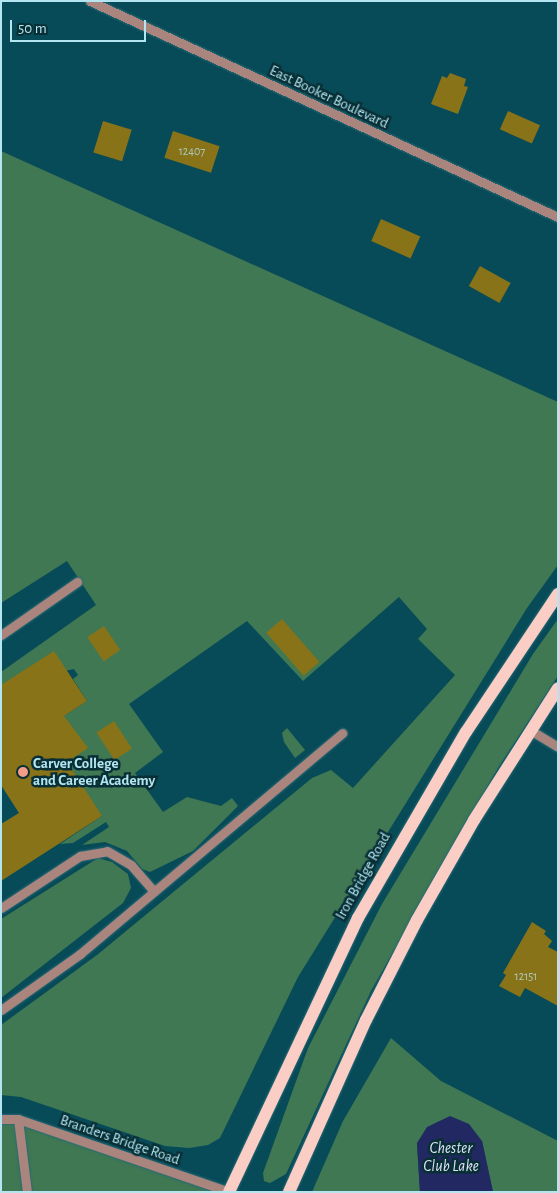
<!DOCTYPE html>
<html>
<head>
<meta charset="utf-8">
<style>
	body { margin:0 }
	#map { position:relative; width:559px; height:1193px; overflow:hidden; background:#084b58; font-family:"Alegreya Sans",sans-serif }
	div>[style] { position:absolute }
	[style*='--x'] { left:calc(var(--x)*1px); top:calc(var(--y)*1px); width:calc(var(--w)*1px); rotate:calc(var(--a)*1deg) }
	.green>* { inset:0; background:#3f7853 }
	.water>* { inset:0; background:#222962 }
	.building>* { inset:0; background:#897318; transform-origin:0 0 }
	.roads { filter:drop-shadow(0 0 1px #2a6a77) drop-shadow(0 0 1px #2a6a77) }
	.minor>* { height:9px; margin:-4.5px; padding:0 4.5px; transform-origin:4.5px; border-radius:4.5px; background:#a9857d }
	.major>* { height:12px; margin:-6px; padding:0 6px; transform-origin:6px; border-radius:6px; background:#facec4 }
	.dots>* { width:14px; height:14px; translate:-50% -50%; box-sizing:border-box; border:2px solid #092f36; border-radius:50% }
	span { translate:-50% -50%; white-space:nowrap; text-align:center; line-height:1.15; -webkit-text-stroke:5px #092f36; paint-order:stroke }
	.number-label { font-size:12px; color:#a9c9bc }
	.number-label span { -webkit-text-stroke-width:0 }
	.street-label { font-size:15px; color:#b4e6f2 }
	.poi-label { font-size:15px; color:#b4e6f2; font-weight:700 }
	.left { translate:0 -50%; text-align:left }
	.water-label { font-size:16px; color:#dee3f5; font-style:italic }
	.frame { position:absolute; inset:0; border:2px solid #b4e6f2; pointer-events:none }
	.scale { position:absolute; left:10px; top:20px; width:136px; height:22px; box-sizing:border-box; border:2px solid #b4e6f2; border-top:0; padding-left:6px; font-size:15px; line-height:18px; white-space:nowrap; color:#b4e6f2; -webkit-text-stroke:4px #092f36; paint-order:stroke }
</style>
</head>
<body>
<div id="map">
	<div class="green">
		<i style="clip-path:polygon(1px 151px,558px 402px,558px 565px,527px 608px,298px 977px,220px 1138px,208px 1145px,189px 1148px,165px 1146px,21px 1097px,1px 1095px,1px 1025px,97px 955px,312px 778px,331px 770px,353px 788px,455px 675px,418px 639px,427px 629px,399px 597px,303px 681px,247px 621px,129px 704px,163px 752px,135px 773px,163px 812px,187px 797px,221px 806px,232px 798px,238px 806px,193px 851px,150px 872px,142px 869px,127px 851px,105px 842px,82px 845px,109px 827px,106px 822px,73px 843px,60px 844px,102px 816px,25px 741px,87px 701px,73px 679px,78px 675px,74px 669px,1px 685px,1px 672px,96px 605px,67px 561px,1px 603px)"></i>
		<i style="clip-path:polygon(558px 619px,558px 676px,498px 768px,371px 991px,286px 1174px,270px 1183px,264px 1181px,263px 1173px,308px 1048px,382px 904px,533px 654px)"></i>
		<i style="clip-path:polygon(287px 728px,305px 750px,295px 758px,284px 742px,282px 733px)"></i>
		<i style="clip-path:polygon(98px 858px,112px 862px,128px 874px,131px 888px,123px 903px,1px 998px,1px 919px)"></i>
		<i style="clip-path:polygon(391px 1038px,441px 1081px,558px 1141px,558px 1192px,493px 1192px,482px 1141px,417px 1143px,420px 1192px,312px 1192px,343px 1121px)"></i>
		<i style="clip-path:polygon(1px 1123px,24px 1125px,214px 1192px,1px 1192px)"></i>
	</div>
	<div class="water">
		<i style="clip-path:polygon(450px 1116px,469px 1124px,482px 1141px,493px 1192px,420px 1192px,417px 1143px,427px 1127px)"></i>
	</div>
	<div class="building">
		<i style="clip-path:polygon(450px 73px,466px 79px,464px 86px,468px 87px,458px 114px,431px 104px,442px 76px,447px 78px)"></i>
		<i style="left:508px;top:111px;width:35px;height:20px;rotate:24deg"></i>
		<i style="left:103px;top:121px;width:30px;height:33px;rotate:17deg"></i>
		<i style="left:173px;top:131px;width:49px;height:28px;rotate:18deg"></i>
		<i style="left:381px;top:219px;width:43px;height:24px;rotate:24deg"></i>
		<i style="left:480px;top:266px;width:35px;height:23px;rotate:29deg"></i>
		<i style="left:282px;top:619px;width:57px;height:21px;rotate:49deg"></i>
		<i style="left:104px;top:626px;width:29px;height:20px;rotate:56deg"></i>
		<i style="clip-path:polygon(54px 651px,87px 701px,64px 716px,88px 748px,67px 762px,102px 816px,1px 881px,1px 824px,19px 813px,1px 785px,1px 685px)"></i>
		<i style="left:114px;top:721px;width:33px;height:21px;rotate:57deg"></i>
		<i style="clip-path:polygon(532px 922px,546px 931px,544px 934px,552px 941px,548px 947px,558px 952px,558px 1006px,525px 988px,520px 997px,499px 986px,506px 975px,503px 973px)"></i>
	</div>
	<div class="roads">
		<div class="minor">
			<i style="--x:90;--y:1;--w:515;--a:24.78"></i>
			<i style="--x:1;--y:635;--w:93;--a:-34.9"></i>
			<i style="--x:530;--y:730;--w:33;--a:31"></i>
			<i style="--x:1;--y:908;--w:95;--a:-33.4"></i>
			<i style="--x:80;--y:856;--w:27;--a:-10"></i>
			<i style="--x:107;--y:851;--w:28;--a:30"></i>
			<i style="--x:131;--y:865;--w:35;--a:49"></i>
			<i style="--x:1;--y:1010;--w:97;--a:-35.3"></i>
			<i style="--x:80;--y:954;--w:343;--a:-40.1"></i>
			<i style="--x:1;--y:1119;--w:17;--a:0"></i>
			<i style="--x:18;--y:1119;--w:224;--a:19"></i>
			<i style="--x:18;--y:1119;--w:74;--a:83"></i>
		</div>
		<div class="major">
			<i style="--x:229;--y:1192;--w:303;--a:-64.8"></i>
			<i style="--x:358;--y:918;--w:215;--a:-59.9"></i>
			<i style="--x:466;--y:732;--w:166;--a:-56.3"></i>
			<i style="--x:289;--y:1192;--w:188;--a:-65.9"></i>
			<i style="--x:366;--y:1020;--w:112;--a:-63"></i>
			<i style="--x:417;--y:920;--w:115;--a:-60.3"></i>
			<i style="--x:474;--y:820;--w:156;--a:-57.5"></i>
		</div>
	</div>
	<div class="dots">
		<i style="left:23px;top:772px;background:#f49e89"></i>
	</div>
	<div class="number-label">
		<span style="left:192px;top:152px">12407</span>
		<span style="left:526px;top:977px">12151</span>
	</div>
	<div class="street-label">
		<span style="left:329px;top:97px;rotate:25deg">East Booker Boulevard</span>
		<span style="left:363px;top:876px;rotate:-61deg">Iron Bridge Road</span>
		<span style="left:120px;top:1140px;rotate:19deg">Branders Bridge Road</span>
	</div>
	<div class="poi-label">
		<span class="left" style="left:33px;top:772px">Carver College<br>and Career Academy</span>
	</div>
	<div class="water-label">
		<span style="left:451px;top:1157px">Chester<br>Club Lake</span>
	</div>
	<div class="frame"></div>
	<div class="scale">50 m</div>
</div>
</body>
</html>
